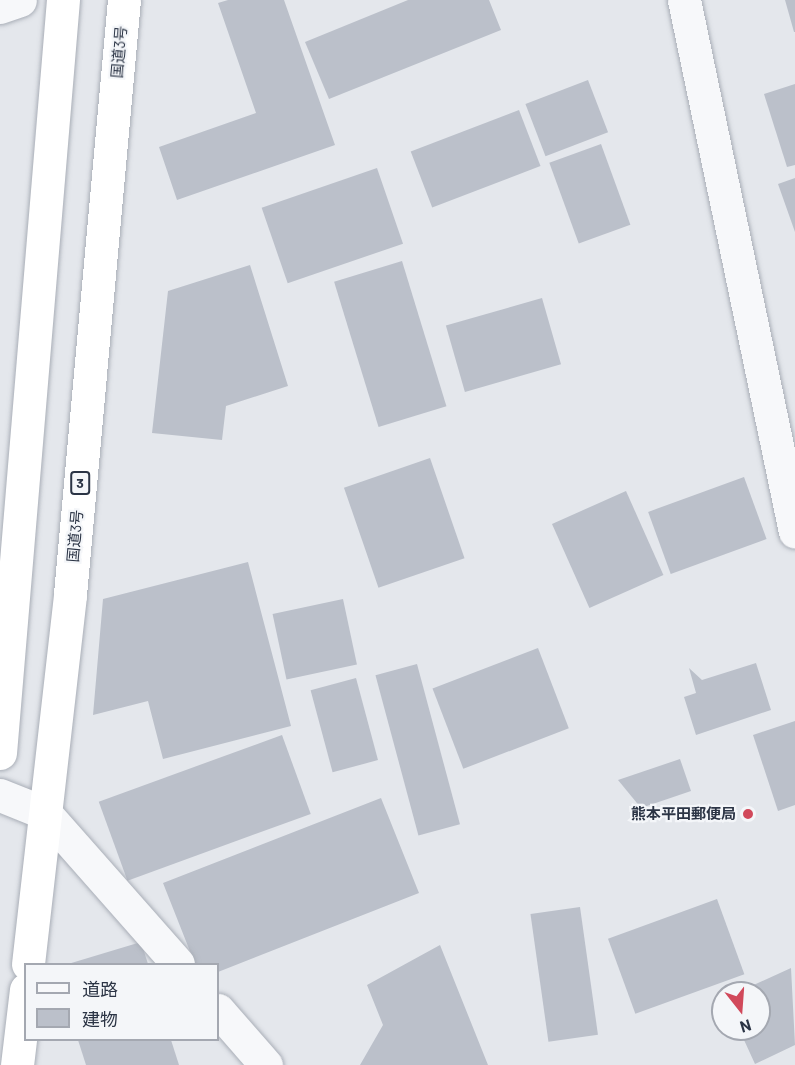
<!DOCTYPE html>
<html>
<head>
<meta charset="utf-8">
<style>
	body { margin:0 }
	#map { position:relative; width:795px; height:1065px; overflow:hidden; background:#e4e7ec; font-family:Barlow,"Noto Sans JP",sans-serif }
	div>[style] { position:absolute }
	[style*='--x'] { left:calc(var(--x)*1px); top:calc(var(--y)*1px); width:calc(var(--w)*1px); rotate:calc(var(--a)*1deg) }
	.building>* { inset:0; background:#bbc0ca; transform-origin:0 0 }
	.roads { filter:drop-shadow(0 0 2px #a9aeb7) drop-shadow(0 0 2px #a9aeb7) }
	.minor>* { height:33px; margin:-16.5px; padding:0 16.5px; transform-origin:16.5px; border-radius:16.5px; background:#f7f8fa }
	.highway>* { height:33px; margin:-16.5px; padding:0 16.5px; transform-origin:16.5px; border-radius:16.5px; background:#fff }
	.dots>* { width:16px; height:16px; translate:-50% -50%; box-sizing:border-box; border:3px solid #f4f6f9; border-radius:50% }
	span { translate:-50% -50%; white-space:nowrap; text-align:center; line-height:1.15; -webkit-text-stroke:4.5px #f4f6f9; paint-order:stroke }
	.shield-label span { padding:2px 4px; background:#f4f6f9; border:2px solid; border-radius:4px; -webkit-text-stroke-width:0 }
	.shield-label { font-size:14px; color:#2b3445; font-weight:700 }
	.street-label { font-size:15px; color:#2b3445 }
	.poi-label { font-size:15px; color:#2b3445; font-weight:700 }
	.right { translate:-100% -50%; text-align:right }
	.legend { position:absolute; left:24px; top:963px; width:195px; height:78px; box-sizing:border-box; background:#f4f6f9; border:2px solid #a4a8b1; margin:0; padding:8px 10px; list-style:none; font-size:18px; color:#2b3445 }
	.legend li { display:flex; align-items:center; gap:12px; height:30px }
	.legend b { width:30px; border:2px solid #a4a8b1 }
	.north { position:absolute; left:711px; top:981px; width:60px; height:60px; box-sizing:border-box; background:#f4f6f9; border:2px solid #a4a8b1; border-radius:50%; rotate:163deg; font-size:16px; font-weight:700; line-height:24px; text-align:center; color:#2b3445 }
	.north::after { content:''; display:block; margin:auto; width:21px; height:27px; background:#d1495b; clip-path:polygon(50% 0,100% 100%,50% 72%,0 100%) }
</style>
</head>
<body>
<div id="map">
	<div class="building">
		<i style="clip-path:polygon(228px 0,284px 0,335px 145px,177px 200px,159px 147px,256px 113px,218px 3px)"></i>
		<i style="clip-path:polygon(408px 0,489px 0,501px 30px,329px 99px,305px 42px)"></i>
		<i style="clip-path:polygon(785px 0,795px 0,795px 32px,794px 32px)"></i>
		<i style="left:588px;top:80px;width:56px;height:67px;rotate:69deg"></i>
		<i style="clip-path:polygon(795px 84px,795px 165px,787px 167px,764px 94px)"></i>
		<i style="left:519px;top:110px;width:60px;height:116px;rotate:69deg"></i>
		<i style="left:601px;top:144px;width:86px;height:55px;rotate:70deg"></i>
		<i style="left:377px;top:168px;width:80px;height:122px;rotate:71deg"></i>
		<i style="clip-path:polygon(795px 178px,795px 232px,778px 184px)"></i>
		<i style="left:402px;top:261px;width:152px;height:71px;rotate:73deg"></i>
		<i style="clip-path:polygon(250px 265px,288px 386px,226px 406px,222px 440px,152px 433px,168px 291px)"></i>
		<i style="left:542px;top:298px;width:69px;height:100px;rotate:74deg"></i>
		<i style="left:430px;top:458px;width:106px;height:91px;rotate:71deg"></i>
		<i style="left:744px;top:477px;width:66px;height:102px;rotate:70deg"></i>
		<i style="left:626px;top:491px;width:92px;height:81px;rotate:66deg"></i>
		<i style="clip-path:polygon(248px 562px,291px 726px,163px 759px,148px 701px,93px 715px,103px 599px)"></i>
		<i style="left:343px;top:599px;width:67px;height:72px;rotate:78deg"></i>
		<i style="left:538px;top:648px;width:86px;height:113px;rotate:69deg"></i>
		<i style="clip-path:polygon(756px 663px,771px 710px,696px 735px,684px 697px,696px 693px,689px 668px,702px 680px)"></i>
		<i style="left:417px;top:664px;width:166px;height:43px;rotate:75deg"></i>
		<i style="left:356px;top:678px;width:85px;height:47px;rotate:75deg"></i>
		<i style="clip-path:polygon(795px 721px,795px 805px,778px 811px,753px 735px)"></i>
		<i style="left:282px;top:735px;width:84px;height:195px;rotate:70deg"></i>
		<i style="clip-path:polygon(680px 759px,691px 791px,641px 808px,618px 780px)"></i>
		<i style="clip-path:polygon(381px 798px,419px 893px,218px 972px,218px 964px,195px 964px,163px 883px)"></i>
		<i style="left:717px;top:899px;width:80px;height:116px;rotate:70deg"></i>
		<i style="left:580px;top:907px;width:129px;height:50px;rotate:82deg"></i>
		<i style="clip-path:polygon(141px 942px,148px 964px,68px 964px)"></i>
		<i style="clip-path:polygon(440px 945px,488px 1065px,360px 1065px,383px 1025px,367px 985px)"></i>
		<i style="clip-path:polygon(791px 968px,795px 1045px,755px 1064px,739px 1029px,759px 1029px,759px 993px,736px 993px)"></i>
		<i style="clip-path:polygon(78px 1040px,171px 1040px,179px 1065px,86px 1065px)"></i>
	</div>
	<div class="roads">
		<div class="minor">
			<i style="--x:684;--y:0;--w:543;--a:78.21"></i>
			<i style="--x:0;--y:7;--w:21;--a:-19"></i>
			<i style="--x:0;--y:795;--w:48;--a:21.8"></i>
			<i style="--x:45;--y:813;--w:201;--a:48.6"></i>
			<i style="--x:218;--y:1010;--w:73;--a:48.9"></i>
		</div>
		<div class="highway">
			<i style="--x:0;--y:753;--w:756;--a:-85.22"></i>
			<i style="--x:28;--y:964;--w:372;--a:-83.5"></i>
			<i style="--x:70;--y:594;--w:596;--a:-84.81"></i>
			<i style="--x:17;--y:1065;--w:76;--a:-83.2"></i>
		</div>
	</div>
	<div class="dots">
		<i style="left:748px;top:814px;background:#d1495b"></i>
	</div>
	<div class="shield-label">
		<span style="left:80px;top:483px">3</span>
	</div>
	<div class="street-label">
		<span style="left:119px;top:52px;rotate:-85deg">国道3号</span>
		<span style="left:75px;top:536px;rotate:-85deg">国道3号</span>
	</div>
	<div class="poi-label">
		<span class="right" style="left:736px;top:814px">熊本平田郵便局</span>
	</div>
	<ul class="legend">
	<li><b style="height:8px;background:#f7f8fa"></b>道路</li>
	<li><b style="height:16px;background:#bbc0ca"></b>建物</li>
	</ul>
	<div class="north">N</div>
</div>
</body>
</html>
